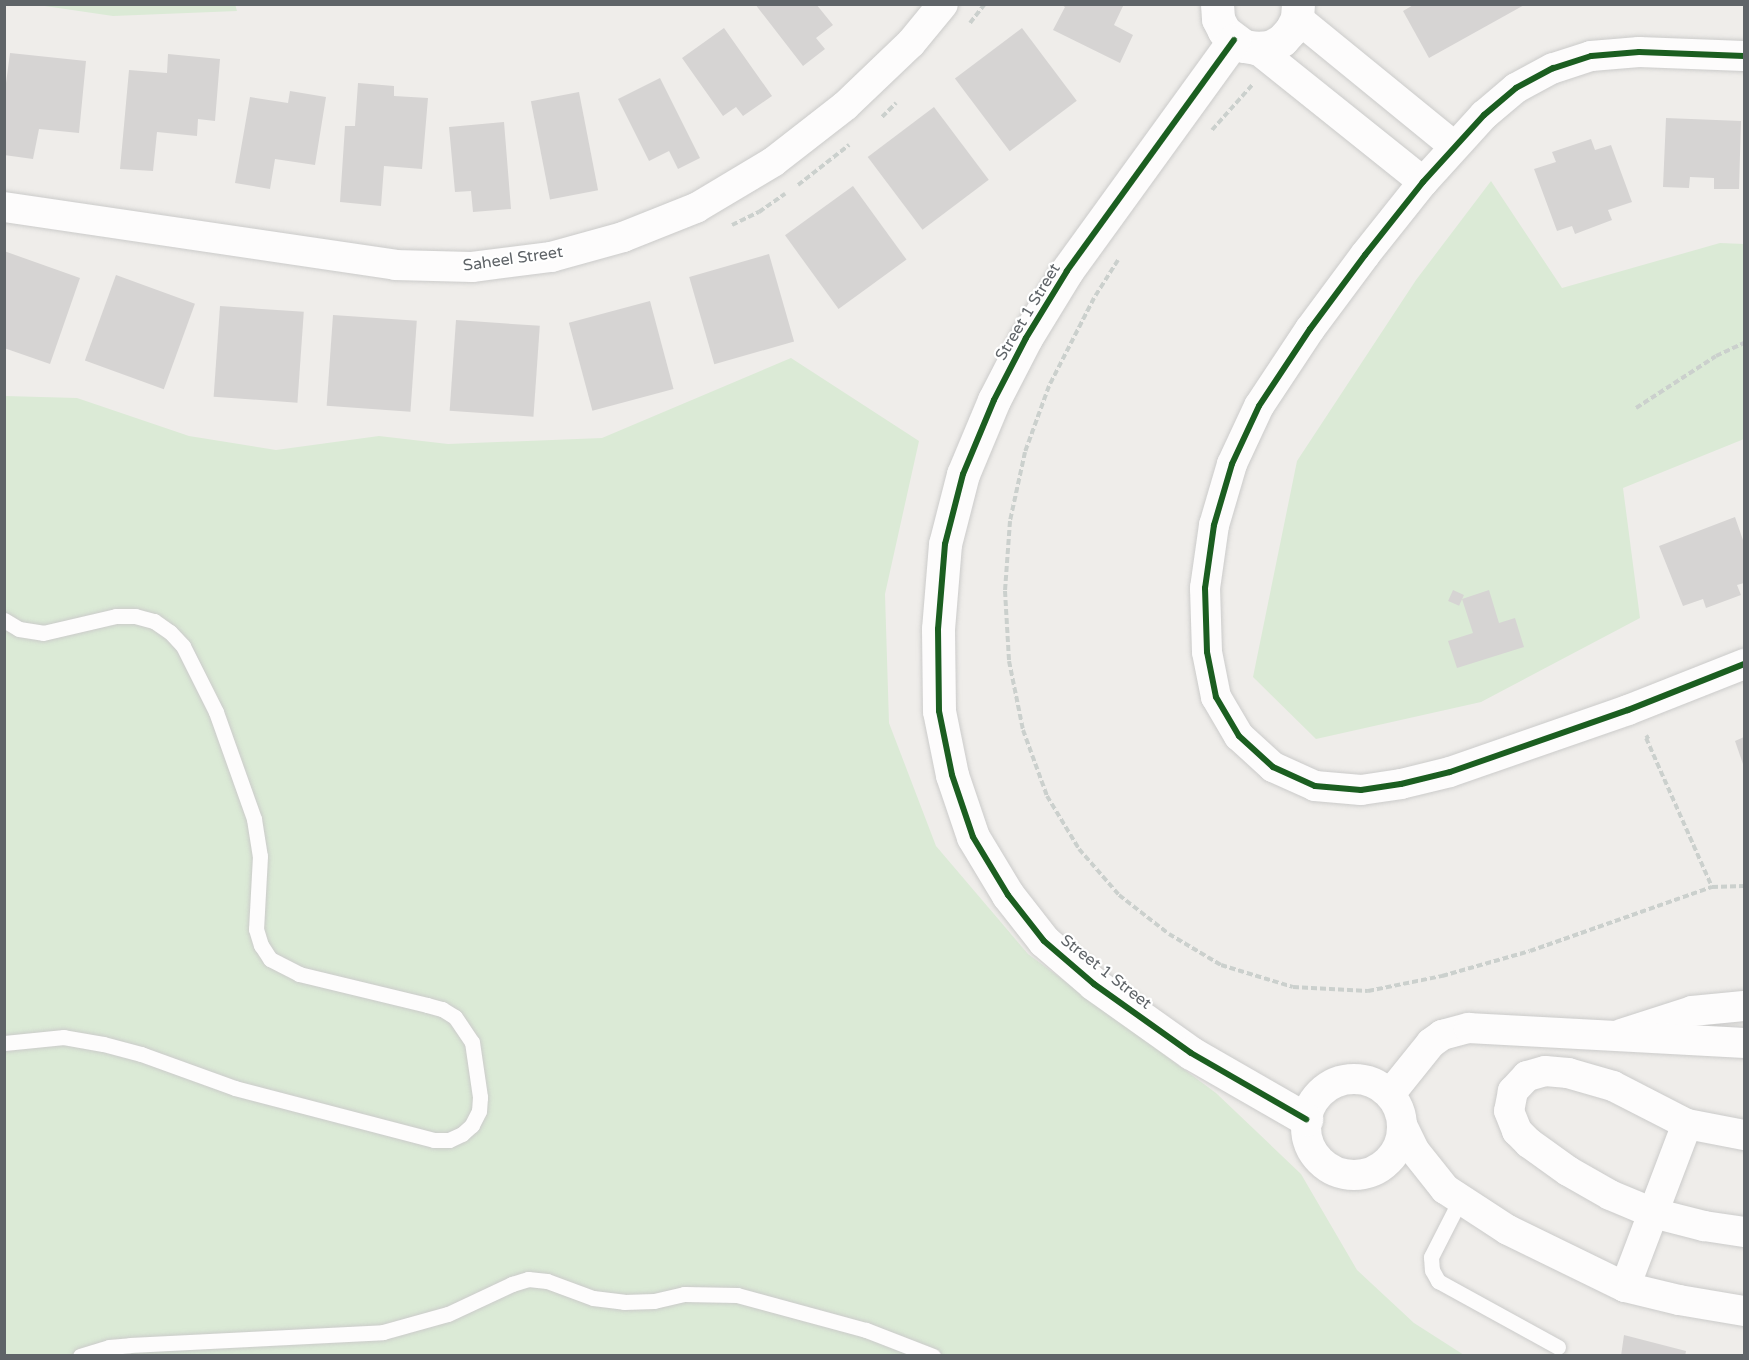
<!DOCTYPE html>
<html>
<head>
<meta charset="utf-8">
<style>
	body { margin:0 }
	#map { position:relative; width:1749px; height:1360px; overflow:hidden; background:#efedea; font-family:"Varela Round",sans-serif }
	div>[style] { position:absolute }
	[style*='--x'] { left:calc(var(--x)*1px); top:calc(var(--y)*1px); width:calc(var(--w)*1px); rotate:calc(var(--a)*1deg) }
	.green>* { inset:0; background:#dbead6 }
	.building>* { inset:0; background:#d6d4d3; transform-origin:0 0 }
	.path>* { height:4px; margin-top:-2px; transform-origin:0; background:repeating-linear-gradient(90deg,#cbd0cd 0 6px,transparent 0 9px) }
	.roads { filter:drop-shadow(0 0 2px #cbcbca) drop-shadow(0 0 2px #cbcbca) }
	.service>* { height:15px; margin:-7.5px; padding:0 7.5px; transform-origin:7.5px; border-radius:7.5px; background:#fdfcfc }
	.minor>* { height:30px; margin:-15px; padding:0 15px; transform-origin:15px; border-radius:15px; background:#fdfcfc }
	.minor>.ring { margin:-15px; padding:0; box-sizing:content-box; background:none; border:30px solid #fdfcfc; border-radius:50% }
	.tertiary>* { height:33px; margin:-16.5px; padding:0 16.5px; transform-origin:16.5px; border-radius:16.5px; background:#fdfcfc }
	.cycleway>* { height:6px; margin:-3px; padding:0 3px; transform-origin:3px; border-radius:3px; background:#1b5e20 }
	span { translate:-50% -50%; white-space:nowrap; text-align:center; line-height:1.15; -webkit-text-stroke:4.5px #fff; paint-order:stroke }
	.street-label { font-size:16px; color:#5f6468 }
	.frame { position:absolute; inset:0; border:6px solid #5f6468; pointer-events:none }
</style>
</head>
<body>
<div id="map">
	<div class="green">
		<i style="clip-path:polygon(235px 4px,237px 11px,113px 16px,38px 5px)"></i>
		<i style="clip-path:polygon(1491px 181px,1562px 288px,1720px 243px,1744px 244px,1744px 439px,1623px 488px,1640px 618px,1481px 702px,1316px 739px,1253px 677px,1297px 461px,1416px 280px)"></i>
		<i style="clip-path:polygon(791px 358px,919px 441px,885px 594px,889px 723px,936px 846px,1028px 954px,1216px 1093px,1301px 1174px,1357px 1270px,1414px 1323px,1464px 1355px,5px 1356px,5px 396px,77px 398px,189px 436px,276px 450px,379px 436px,448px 444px,602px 438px)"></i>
	</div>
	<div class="building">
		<i style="clip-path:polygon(755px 4px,816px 4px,833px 25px,816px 38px,825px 49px,803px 66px)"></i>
		<i style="clip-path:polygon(1060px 4px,1124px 4px,1114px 25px,1133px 35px,1120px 63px,1053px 30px,1065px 7px)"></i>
		<i style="clip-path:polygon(1415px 4px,1526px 4px,1429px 58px,1403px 11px)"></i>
		<i style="clip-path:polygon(724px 28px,772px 96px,743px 116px,736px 107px,723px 116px,682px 58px)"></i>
		<i style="left:1022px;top:28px;width:91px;height:84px;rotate:53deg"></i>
		<i style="clip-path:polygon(10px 53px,86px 61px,79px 133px,39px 129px,33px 159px,4px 155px,4px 98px)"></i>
		<i style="clip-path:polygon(168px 54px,220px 59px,215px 121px,198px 119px,197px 136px,157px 132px,153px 171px,120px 169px,129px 70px,167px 73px)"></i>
		<i style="clip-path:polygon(660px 78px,700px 158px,678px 169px,669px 151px,649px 161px,618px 99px)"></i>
		<i style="clip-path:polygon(358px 83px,394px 86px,394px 96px,428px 98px,422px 169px,384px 166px,381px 206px,340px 202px,345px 126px,355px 126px)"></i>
		<i style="clip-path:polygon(290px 91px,326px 97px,315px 165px,275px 159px,270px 189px,235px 183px,250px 97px,288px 103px)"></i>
		<i style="left:579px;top:92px;width:100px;height:49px;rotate:79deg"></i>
		<i style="left:934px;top:107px;width:91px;height:83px;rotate:53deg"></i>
		<i style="clip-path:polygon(1666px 118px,1741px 121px,1739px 189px,1714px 189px,1714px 178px,1690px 177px,1689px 188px,1663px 187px)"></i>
		<i style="clip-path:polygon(504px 122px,511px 209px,473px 212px,471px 191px,455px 192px,449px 127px)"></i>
		<i style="clip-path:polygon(1591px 139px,1595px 150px,1611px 145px,1632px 202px,1608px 210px,1612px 220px,1575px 234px,1572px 226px,1557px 231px,1534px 169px,1556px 162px,1552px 152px)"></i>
		<i style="left:853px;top:186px;width:91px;height:84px;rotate:54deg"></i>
		<i style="clip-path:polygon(4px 251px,80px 278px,50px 364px,4px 348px)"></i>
		<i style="left:769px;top:254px;width:91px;height:83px;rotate:74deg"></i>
		<i style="left:116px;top:275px;width:84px;height:91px;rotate:20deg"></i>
		<i style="left:650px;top:301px;width:91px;height:84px;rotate:75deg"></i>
		<i style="left:220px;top:306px;width:84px;height:91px;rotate:4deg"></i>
		<i style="left:333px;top:315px;width:84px;height:91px;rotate:4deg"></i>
		<i style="left:456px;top:320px;width:84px;height:91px;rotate:4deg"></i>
		<i style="clip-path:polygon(1735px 517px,1744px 543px,1744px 583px,1737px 585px,1741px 595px,1706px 608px,1703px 599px,1683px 606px,1659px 546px)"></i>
		<i style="left:1453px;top:590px;width:12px;height:12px;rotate:24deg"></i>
		<i style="clip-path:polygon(1489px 590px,1499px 623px,1515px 618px,1524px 647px,1457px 668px,1448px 641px,1473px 633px,1462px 599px)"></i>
		<i style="clip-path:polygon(1744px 737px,1744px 767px,1735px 741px)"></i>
		<i style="clip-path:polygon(1624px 1335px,1686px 1351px,1685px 1356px,1621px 1356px)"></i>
	</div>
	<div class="path">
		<i style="--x:970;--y:23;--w:24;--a:-52"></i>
		<i style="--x:882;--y:117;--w:20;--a:-45"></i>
		<i style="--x:1212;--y:130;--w:62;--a:-48.3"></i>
		<i style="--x:798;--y:185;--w:65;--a:-38.1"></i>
		<i style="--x:732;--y:225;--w:30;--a:-26"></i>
		<i style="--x:759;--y:212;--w:32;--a:-35"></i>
		<i style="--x:1118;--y:260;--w:45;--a:122.3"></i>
		<i style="--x:1094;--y:298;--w:99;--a:117.1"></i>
		<i style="--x:1049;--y:386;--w:70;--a:110"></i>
		<i style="--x:1025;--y:452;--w:71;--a:102.3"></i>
		<i style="--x:1010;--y:521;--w:70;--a:94.1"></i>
		<i style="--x:1005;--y:591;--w:70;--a:86.7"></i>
		<i style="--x:1009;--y:661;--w:70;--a:78.5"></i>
		<i style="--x:1023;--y:730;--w:70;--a:70"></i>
		<i style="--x:1047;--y:796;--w:62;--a:58.9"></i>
		<i style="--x:1079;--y:849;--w:61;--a:49"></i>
		<i style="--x:1119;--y:895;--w:63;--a:38"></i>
		<i style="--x:1169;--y:934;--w:61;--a:30.8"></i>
		<i style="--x:1221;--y:965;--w:75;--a:17"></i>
		<i style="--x:1293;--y:987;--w:75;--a:3.1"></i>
		<i style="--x:1368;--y:991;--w:76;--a:-11.5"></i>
		<i style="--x:1442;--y:976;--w:91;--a:-15.9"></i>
		<i style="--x:1530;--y:951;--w:193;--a:-19.4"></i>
		<i style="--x:1712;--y:887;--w:32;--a:-2"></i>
		<i style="--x:1636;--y:408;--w:95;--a:-33"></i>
		<i style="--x:1716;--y:356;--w:31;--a:-25"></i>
		<i style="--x:1649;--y:736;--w:4;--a:146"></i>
		<i style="--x:1646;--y:738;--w:163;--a:66.1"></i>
	</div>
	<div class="roads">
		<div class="service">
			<i style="--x:4;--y:620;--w:17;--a:31"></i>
			<i style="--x:19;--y:629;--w:24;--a:9"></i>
			<i style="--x:43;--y:633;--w:75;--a:-13.1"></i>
			<i style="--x:116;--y:616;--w:19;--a:0"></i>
			<i style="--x:135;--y:616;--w:20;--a:15"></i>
			<i style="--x:154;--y:621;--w:19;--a:35"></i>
			<i style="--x:170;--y:632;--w:19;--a:47"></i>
			<i style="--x:183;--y:646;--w:74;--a:63.4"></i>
			<i style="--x:216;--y:712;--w:114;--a:70.4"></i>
			<i style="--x:254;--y:819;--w:37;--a:81"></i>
			<i style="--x:260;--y:856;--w:73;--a:93.1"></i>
			<i style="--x:256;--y:929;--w:17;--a:73"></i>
			<i style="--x:261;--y:945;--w:17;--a:57"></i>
			<i style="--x:270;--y:959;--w:33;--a:27"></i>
			<i style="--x:299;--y:974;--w:132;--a:13.6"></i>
			<i style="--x:427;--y:1005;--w:16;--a:15"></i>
			<i style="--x:442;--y:1009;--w:15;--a:32"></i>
			<i style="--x:455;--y:1017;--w:30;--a:56"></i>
			<i style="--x:472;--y:1042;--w:56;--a:81.7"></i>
			<i style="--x:480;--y:1097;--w:14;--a:94"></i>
			<i style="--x:479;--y:1111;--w:16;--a:117"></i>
			<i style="--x:472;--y:1125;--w:13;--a:138"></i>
			<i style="--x:462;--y:1134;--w:14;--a:155"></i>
			<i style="--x:449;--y:1140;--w:15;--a:180"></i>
			<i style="--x:434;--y:1140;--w:206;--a:-165.4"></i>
			<i style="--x:235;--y:1088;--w:100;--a:-160.1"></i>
			<i style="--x:141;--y:1054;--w:39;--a:-165"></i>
			<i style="--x:103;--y:1044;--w:40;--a:-170"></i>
			<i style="--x:64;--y:1037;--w:60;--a:174.3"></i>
			<i style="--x:1460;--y:1200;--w:64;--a:117"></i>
			<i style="--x:1431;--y:1257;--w:13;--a:86"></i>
			<i style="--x:1432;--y:1270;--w:13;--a:61"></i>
			<i style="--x:1438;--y:1281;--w:137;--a:28.8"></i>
			<i style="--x:80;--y:1356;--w:30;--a:-17"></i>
			<i style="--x:109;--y:1347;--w:21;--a:-5"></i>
			<i style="--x:130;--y:1345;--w:253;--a:-2.9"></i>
			<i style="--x:383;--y:1332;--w:67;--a:-15.5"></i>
			<i style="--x:448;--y:1314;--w:71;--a:-25.1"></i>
			<i style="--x:512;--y:1284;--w:17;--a:-17"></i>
			<i style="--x:528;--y:1279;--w:19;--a:6"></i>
			<i style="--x:547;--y:1281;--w:49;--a:20.3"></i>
			<i style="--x:593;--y:1298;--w:31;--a:7"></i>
			<i style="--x:624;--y:1302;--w:30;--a:-2"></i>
			<i style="--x:654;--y:1301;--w:31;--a:-13"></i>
			<i style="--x:684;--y:1294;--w:53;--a:1.1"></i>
			<i style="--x:737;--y:1295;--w:134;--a:15.2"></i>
			<i style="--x:866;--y:1330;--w:72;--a:21.2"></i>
		</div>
		<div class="minor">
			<i style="--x:1297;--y:18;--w:203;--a:39.2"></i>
			<i style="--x:1256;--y:48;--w:214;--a:38.7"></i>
			<i style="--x:1744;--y:56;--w:105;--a:-177.8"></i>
			<i style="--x:1639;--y:52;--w:48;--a:175.2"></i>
			<i style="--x:1591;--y:56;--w:40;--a:162"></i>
			<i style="--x:1553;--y:68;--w:42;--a:151.6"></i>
			<i style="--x:1516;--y:88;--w:42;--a:139.8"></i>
			<i style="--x:1484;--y:115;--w:91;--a:132.3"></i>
			<i style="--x:1423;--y:182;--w:93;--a:128.5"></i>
			<i style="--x:1365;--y:255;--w:92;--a:126.6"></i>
			<i style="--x:1310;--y:329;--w:92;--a:123.5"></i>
			<i style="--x:1259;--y:406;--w:64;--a:115"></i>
			<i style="--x:1232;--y:464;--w:64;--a:106.4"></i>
			<i style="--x:1214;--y:525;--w:64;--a:98.1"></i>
			<i style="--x:1205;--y:588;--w:64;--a:88.2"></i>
			<i style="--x:1207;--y:652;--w:46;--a:78.7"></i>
			<i style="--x:1216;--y:697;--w:45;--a:59.5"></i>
			<i style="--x:1239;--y:736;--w:46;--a:42.4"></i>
			<i style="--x:1273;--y:767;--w:46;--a:24.3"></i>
			<i style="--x:1315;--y:786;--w:46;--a:5"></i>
			<i style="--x:1361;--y:790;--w:40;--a:-8.5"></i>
			<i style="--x:1401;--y:784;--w:50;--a:-13.8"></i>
			<i style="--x:1450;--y:772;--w:188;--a:-19.2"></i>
			<i style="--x:1628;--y:710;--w:125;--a:-21.6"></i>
			<i style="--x:4;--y:207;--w:395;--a:8.4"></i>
			<i style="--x:395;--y:265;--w:77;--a:1.5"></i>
			<i style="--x:472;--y:267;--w:80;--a:-7.2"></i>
			<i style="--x:551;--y:257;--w:75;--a:-15.5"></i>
			<i style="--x:623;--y:237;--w:79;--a:-21.7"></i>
			<i style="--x:696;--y:208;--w:90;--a:-30.9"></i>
			<i style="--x:773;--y:162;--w:91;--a:-37.9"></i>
			<i style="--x:845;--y:106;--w:91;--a:-43.7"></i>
			<i style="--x:911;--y:43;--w:50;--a:-50.6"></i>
			<i style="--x:1621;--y:1034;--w:75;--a:-17.9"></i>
			<i style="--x:1692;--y:1011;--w:52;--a:-5.5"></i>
			<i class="ring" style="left:1306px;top:1079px;width:66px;height:66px"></i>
			<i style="--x:1390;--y:1094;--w:65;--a:-51.2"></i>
			<i style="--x:1431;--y:1043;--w:14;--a:-36"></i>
			<i style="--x:1442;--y:1035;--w:28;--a:-15"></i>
			<i style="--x:1469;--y:1028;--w:275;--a:3.1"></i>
			<i style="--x:1403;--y:1127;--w:25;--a:64"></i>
			<i style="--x:1414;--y:1150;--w:50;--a:51.5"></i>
			<i style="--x:1445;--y:1189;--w:75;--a:33.1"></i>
			<i style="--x:1508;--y:1230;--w:130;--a:26"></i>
			<i style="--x:1625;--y:1287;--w:56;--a:13.5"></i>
			<i style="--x:1679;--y:1300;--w:66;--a:9.6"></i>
			<i style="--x:1744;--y:1135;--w:58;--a:-169.1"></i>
			<i style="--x:1687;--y:1124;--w:83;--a:-152.8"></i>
			<i style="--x:1613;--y:1086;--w:47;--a:-163.9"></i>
			<i style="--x:1568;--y:1073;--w:23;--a:-175"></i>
			<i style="--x:1545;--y:1071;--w:19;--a:164"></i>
			<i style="--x:1527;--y:1076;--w:21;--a:133"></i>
			<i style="--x:1513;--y:1091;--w:20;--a:101"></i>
			<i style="--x:1509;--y:1111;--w:22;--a:68"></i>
			<i style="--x:1517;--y:1131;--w:17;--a:45"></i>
			<i style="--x:1529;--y:1143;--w:48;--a:35.7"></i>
			<i style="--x:1568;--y:1171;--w:48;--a:29.7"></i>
			<i style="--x:1610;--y:1195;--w:47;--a:22.7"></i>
			<i style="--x:1653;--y:1213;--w:53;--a:14.3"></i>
			<i style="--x:1704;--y:1226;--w:40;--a:8.5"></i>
			<i style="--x:1625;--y:1287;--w:174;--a:-69.2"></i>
		</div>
		<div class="tertiary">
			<i style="--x:1217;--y:4;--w:15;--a:86"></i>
			<i style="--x:1218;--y:19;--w:13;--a:63"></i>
			<i style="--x:1224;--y:31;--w:25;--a:37"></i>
			<i style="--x:1244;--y:46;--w:12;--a:9"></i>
			<i style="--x:1256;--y:48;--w:14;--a:-4"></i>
			<i style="--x:1270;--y:47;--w:14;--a:-30"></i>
			<i style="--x:1282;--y:40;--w:13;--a:-48"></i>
			<i style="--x:1291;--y:30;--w:13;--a:-63"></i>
			<i style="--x:1297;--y:18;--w:14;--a:-86"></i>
			<i style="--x:1234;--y:40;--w:285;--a:125.9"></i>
			<i style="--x:1067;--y:271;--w:79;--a:121.5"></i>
			<i style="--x:1026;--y:338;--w:70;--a:117.3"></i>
			<i style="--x:994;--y:400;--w:80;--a:112.7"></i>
			<i style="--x:963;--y:474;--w:72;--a:104.4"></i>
			<i style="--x:945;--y:544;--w:85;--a:94.7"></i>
			<i style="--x:938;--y:629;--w:82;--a:89.3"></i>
			<i style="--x:939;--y:711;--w:65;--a:78.5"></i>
			<i style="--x:952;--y:775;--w:65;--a:71.3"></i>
			<i style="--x:973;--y:837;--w:68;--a:58.9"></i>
			<i style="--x:1008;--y:895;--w:58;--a:52"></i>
			<i style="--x:1044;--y:941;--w:66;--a:40.7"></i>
			<i style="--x:1094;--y:984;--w:119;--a:35.4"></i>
			<i style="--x:1191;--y:1053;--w:133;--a:29.9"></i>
		</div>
	</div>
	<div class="cycleway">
		<i style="--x:1234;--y:40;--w:285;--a:125.9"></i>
		<i style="--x:1067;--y:271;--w:79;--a:121.5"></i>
		<i style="--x:1026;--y:338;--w:70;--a:117.3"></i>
		<i style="--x:994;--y:400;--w:80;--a:112.7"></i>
		<i style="--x:963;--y:474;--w:72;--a:104.4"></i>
		<i style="--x:945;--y:544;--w:85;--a:94.7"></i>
		<i style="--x:938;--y:629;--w:82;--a:89.3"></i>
		<i style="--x:939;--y:711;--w:65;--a:78.5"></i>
		<i style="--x:952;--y:775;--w:65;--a:71.3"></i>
		<i style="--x:973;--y:837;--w:68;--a:58.9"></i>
		<i style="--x:1008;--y:895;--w:58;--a:52"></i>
		<i style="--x:1044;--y:941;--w:66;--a:40.7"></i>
		<i style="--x:1094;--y:984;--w:119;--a:35.4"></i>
		<i style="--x:1191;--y:1053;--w:133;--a:29.9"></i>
		<i style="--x:1744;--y:56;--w:105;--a:-177.8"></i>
		<i style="--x:1639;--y:52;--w:48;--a:175.2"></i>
		<i style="--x:1591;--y:56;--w:40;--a:162"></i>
		<i style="--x:1553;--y:68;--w:42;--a:151.6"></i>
		<i style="--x:1516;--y:88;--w:42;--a:139.8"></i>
		<i style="--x:1484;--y:115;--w:91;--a:132.3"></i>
		<i style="--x:1423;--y:182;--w:93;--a:128.5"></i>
		<i style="--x:1365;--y:255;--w:92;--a:126.6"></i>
		<i style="--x:1310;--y:329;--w:92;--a:123.5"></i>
		<i style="--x:1259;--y:406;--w:64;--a:115"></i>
		<i style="--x:1232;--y:464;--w:64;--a:106.4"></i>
		<i style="--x:1214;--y:525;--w:64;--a:98.1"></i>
		<i style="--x:1205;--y:588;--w:64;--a:88.2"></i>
		<i style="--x:1207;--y:652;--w:46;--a:78.7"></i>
		<i style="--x:1216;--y:697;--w:45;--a:59.5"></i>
		<i style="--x:1239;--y:736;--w:46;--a:42.4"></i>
		<i style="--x:1273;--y:767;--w:46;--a:24.3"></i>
		<i style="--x:1315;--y:786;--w:46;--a:5"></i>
		<i style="--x:1361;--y:790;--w:40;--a:-8.5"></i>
		<i style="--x:1401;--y:784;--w:50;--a:-13.8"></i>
		<i style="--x:1450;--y:772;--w:188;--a:-19.2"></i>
		<i style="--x:1628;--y:710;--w:125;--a:-21.6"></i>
	</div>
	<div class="street-label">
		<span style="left:513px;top:259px;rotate:-8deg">Saheel Street</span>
		<span style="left:1028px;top:312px;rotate:-59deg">Street 1 Street</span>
		<span style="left:1106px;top:972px;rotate:38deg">Street 1 Street</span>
	</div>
	<div class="frame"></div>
</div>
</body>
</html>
